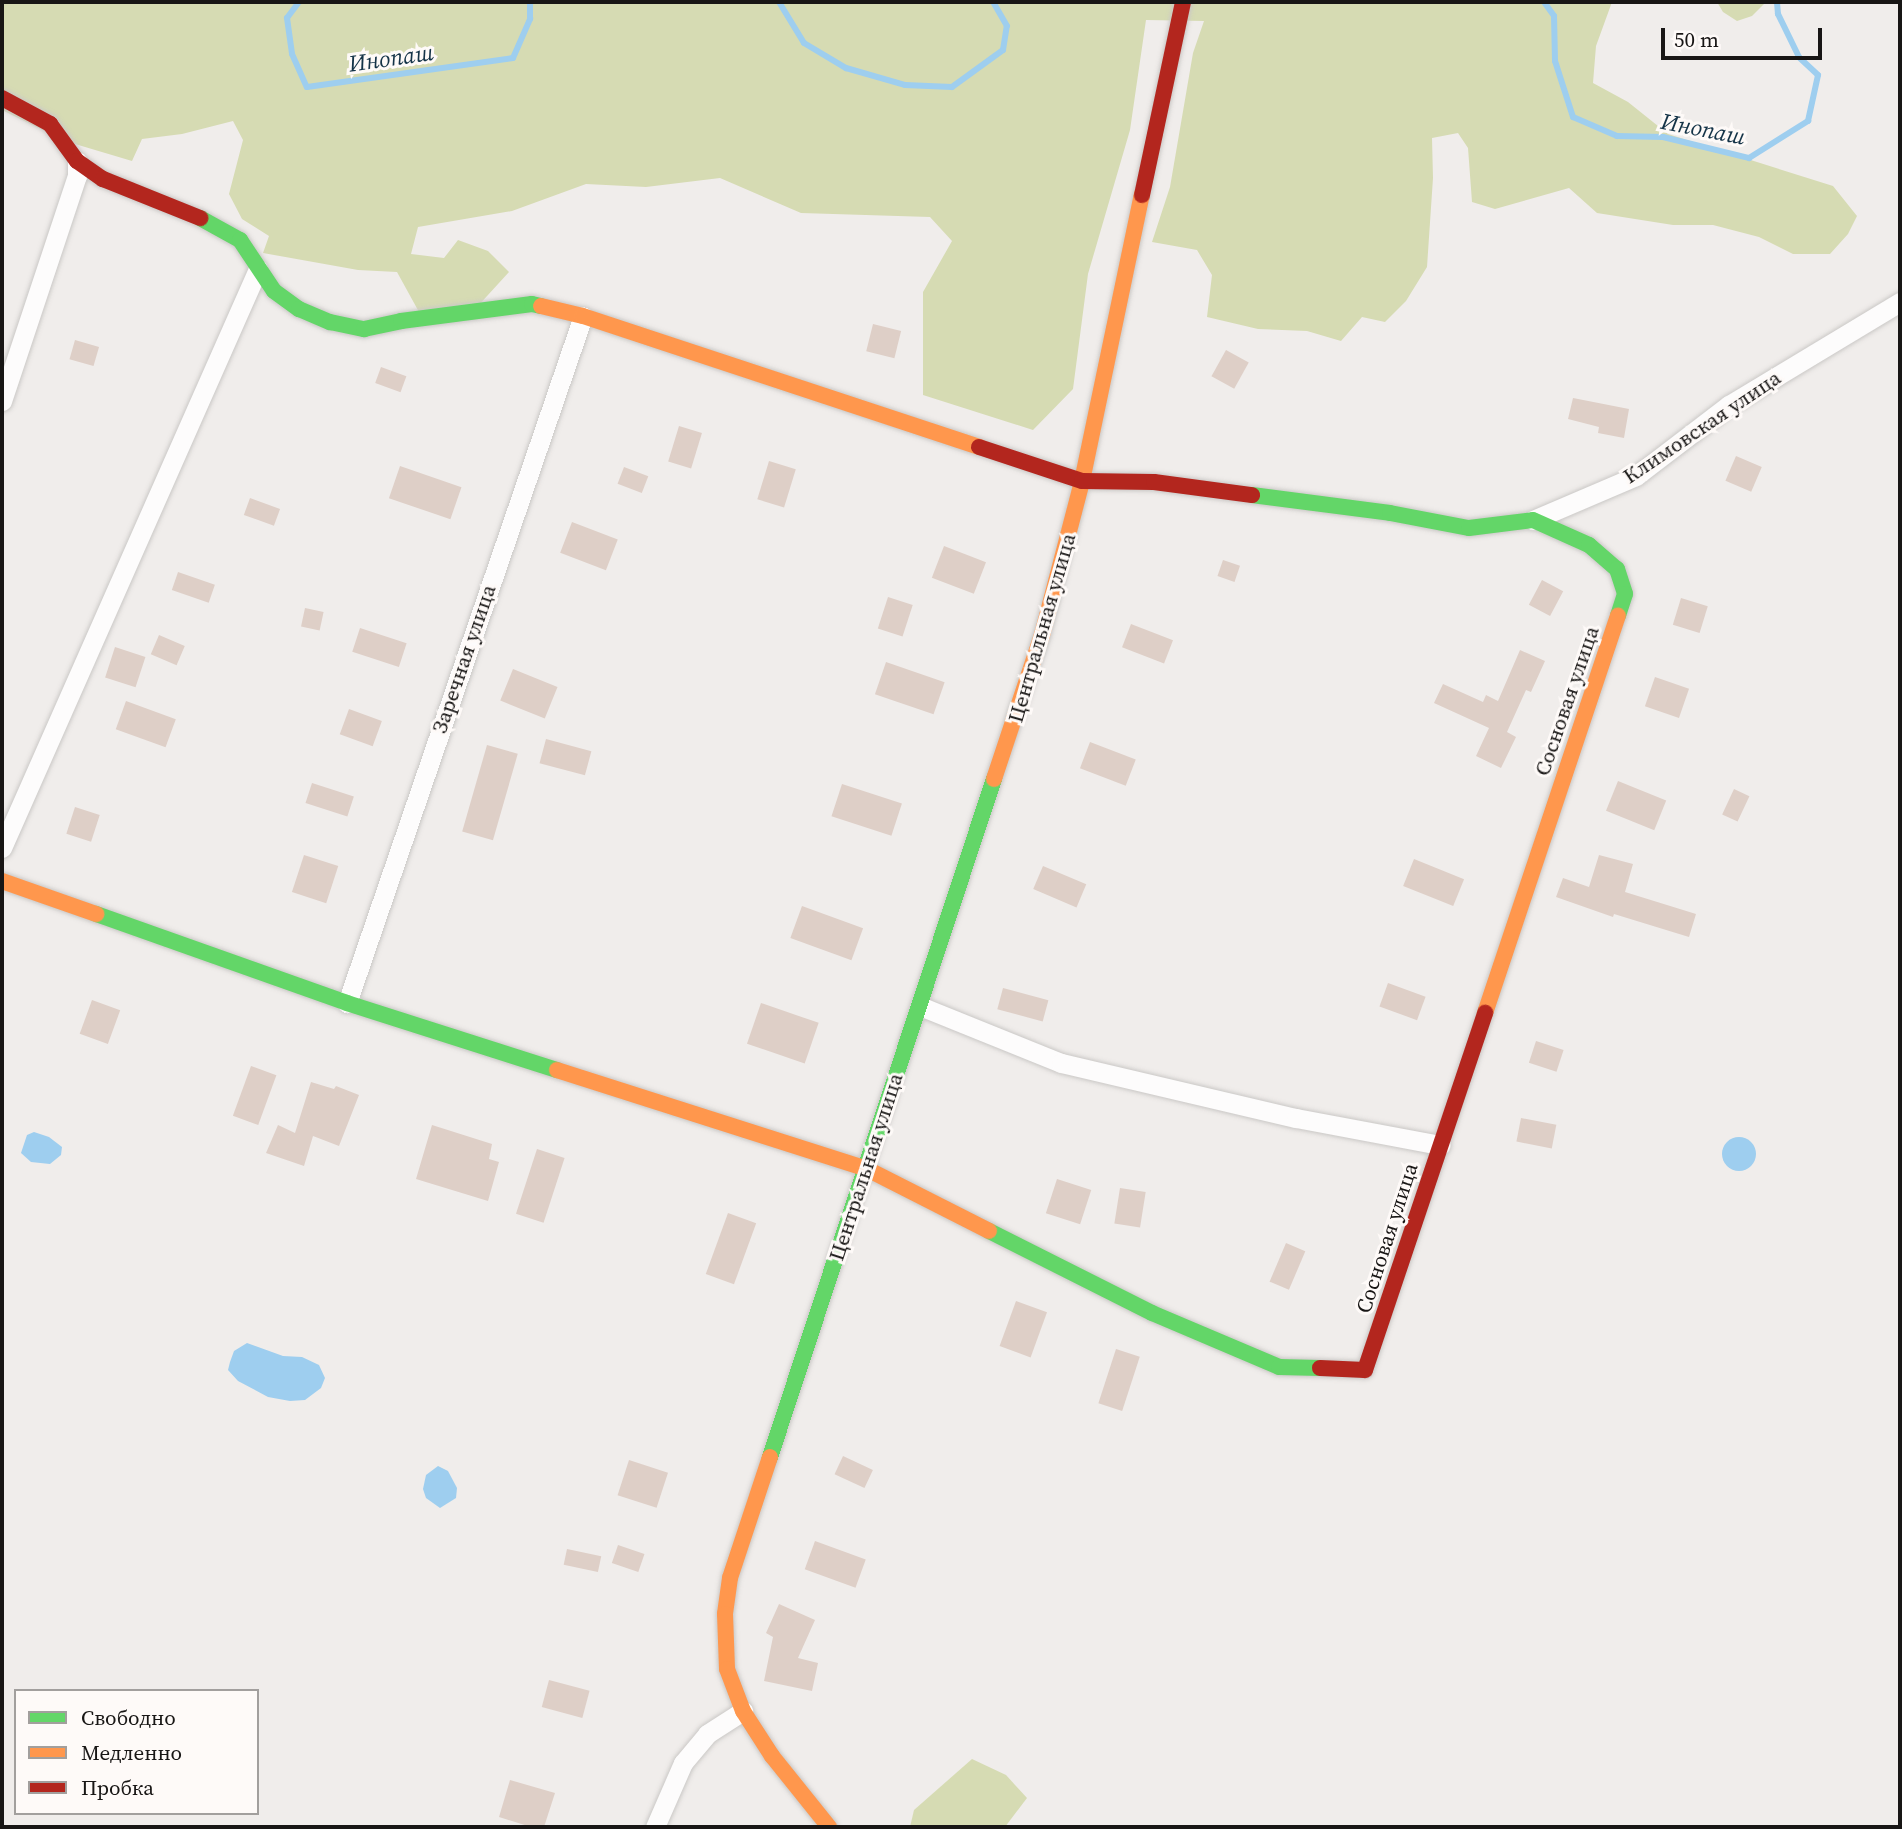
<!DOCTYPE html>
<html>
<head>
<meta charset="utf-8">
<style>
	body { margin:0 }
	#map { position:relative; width:1902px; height:1829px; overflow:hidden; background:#f0edeb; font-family:"Source Serif 4",serif }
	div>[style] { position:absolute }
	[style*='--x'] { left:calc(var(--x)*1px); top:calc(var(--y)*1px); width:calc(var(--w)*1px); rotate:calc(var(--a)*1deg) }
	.green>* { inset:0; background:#d6dbb3 }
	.water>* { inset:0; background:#9eceef }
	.round { border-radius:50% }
	.stream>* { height:6px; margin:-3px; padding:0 3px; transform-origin:3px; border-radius:3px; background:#9eceef }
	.building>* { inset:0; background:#decfc7; transform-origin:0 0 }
	.roads { filter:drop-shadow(0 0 2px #cac8c6) drop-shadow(0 0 2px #cac8c6) }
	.street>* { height:19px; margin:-9.5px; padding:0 9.5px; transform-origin:9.5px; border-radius:9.5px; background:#fdfcfc }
	.fast>* { height:16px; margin:-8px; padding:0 8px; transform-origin:8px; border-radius:8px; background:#63d668 }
	.slow>* { height:16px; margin:-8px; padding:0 8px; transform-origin:8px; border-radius:8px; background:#ff974d }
	.jam>* { height:16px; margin:-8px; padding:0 8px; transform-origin:8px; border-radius:8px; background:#b3261e }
	span { translate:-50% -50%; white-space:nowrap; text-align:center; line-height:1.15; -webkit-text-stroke:6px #fefaf8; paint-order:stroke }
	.street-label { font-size:21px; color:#181615 }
	.water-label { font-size:23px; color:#143347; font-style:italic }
	.frame { position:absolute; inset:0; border:4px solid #181615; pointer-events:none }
	.legend { position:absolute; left:14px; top:1689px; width:245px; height:126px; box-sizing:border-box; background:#fefaf8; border:2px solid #a29f9d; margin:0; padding:9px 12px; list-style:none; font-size:21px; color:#181615 }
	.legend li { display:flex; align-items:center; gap:14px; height:35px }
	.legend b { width:35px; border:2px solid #a29f9d }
	.scale { position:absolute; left:1661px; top:28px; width:161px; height:32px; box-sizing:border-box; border:4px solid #181615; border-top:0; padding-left:9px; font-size:21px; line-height:24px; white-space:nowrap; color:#181615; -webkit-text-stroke:5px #fefaf8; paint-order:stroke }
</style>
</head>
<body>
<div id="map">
	<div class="green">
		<i style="clip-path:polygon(2px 2px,1612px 2px,1596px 46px,1593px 83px,1628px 102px,1668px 134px,1833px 186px,1857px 216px,1848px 234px,1830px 254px,1793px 254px,1759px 237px,1713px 225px,1673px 225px,1597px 213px,1569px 188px,1495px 209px,1472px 202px,1468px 148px,1458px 133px,1432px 138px,1433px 178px,1427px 267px,1406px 301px,1385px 322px,1362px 317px,1341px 341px,1307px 331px,1258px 329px,1207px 317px,1212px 275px,1197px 250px,1152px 242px,1170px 187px,1193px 53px,1204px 21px,1146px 20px,1130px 130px,1088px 274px,1073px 389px,1033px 430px,923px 395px,923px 292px,952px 241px,930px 217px,801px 213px,720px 178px,646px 187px,586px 184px,512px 211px,418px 227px,411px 254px,444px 258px,458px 240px,488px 251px,509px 272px,477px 307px,419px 312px,397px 272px,358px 270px,263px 253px,269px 236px,242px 219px,229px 194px,243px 140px,233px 121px,182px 134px,142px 139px,132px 161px,65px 141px,2px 110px)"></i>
		<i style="clip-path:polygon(1717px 2px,1766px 2px,1752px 16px,1737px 21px,1723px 12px)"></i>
		<i style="clip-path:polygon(972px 1759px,1006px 1775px,1027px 1798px,1005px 1827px,910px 1827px,914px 1810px)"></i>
	</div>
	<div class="water">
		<i style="clip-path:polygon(34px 1132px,49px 1137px,62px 1147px,61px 1155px,50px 1164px,31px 1162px,21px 1153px,27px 1135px)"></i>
		<i class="round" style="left:1722px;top:1137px;width:34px;height:34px"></i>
		<i style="clip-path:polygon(247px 1343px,283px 1356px,302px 1357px,319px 1365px,325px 1378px,321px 1388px,305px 1400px,290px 1401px,268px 1397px,238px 1381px,228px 1370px,230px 1362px,234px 1351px)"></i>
		<i style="clip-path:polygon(438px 1466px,448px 1471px,457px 1488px,456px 1498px,440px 1508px,426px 1498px,423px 1489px,426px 1475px)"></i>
	</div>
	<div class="stream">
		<i style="--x:299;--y:2;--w:20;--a:127"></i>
		<i style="--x:287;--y:18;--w:36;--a:82"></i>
		<i style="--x:292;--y:54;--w:36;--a:66"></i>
		<i style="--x:307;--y:87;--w:208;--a:-8"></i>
		<i style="--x:513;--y:58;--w:43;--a:-66.4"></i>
		<i style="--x:530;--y:19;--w:17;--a:-90"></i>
		<i style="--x:779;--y:2;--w:48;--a:58.6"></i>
		<i style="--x:804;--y:43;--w:49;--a:30.8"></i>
		<i style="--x:846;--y:68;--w:61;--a:16.1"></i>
		<i style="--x:905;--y:85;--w:47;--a:2.4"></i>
		<i style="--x:952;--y:87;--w:63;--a:-36"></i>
		<i style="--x:1003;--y:50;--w:24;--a:-81"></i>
		<i style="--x:1007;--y:26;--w:28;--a:-120"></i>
		<i style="--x:1544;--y:2;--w:17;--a:54"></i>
		<i style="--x:1554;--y:16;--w:45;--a:88.7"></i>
		<i style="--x:1555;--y:61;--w:59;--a:72.2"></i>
		<i style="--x:1573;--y:117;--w:48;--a:23.4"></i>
		<i style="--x:1617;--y:136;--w:46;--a:1.2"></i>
		<i style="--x:1663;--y:137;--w:89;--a:13.7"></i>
		<i style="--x:1749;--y:158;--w:70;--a:-32.1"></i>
		<i style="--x:1808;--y:121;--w:47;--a:-77.7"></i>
		<i style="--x:1818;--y:75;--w:26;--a:-137"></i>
		<i style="--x:1799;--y:57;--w:48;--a:-116"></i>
		<i style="--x:1778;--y:14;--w:12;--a:-95"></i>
	</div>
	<div class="building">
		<i style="left:873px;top:324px;width:29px;height:28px;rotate:14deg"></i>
		<i style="left:75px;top:340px;width:25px;height:20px;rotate:16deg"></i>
		<i style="left:1226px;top:350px;width:26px;height:30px;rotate:29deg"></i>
		<i style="left:381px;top:367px;width:27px;height:17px;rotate:20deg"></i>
		<i style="clip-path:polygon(1573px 398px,1629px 409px,1624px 438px,1598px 433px,1599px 427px,1568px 419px)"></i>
		<i style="left:679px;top:426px;width:24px;height:37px;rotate:17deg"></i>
		<i style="left:1736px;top:456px;width:28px;height:27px;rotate:23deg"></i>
		<i style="left:769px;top:461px;width:28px;height:40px;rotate:17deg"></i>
		<i style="left:400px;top:466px;width:65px;height:34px;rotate:19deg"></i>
		<i style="left:624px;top:467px;width:26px;height:18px;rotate:21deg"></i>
		<i style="left:250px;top:498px;width:32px;height:18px;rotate:20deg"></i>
		<i style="left:572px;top:522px;width:49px;height:33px;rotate:21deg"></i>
		<i style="left:944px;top:546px;width:45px;height:34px;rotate:21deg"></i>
		<i style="left:1223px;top:560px;width:18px;height:17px;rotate:19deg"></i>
		<i style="left:178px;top:572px;width:39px;height:19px;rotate:19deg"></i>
		<i style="left:1542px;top:580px;width:24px;height:28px;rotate:28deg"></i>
		<i style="left:888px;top:597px;width:26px;height:33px;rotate:18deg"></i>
		<i style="left:1681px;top:598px;width:28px;height:28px;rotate:17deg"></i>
		<i style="left:305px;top:608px;width:19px;height:19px;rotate:12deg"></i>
		<i style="left:1131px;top:624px;width:45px;height:25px;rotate:21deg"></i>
		<i style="left:360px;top:628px;width:49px;height:25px;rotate:18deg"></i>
		<i style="left:159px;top:635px;width:28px;height:21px;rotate:23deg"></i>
		<i style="left:115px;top:647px;width:32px;height:32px;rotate:18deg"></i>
		<i style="clip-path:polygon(1520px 650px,1545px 661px,1531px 692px,1526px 690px,1507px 732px,1516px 737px,1501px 768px,1476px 756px,1489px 728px,1434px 703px,1443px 684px,1483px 702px,1486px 695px,1498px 701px)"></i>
		<i style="left:886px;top:662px;width:62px;height:34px;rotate:19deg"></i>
		<i style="left:513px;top:669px;width:48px;height:34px;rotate:22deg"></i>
		<i style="left:1655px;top:677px;width:36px;height:31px;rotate:19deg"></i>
		<i style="left:126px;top:701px;width:53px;height:30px;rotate:20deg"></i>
		<i style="left:349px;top:709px;width:35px;height:27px;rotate:20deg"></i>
		<i style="left:546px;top:739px;width:47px;height:25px;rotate:15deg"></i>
		<i style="left:1090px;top:742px;width:49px;height:28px;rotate:21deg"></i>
		<i style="left:487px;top:745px;width:32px;height:90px;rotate:16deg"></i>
		<i style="left:1618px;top:781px;width:52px;height:32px;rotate:22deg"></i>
		<i style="left:312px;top:783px;width:44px;height:21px;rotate:18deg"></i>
		<i style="left:842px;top:784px;width:63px;height:34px;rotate:18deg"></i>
		<i style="left:1734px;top:789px;width:17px;height:28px;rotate:25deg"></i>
		<i style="left:75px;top:807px;width:26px;height:28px;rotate:18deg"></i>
		<i style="left:304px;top:855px;width:36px;height:39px;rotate:18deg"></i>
		<i style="clip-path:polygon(1599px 855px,1633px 864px,1625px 892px,1696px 914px,1689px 937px,1614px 914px,1613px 917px,1556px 897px,1563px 878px,1589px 887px)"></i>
		<i style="left:1414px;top:859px;width:54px;height:29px;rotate:22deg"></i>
		<i style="left:1043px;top:866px;width:47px;height:25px;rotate:23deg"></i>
		<i style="left:802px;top:906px;width:65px;height:34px;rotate:20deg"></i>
		<i style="left:1388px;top:983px;width:40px;height:25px;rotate:20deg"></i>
		<i style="left:1003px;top:988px;width:47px;height:22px;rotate:15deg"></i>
		<i style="left:92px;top:1000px;width:30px;height:36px;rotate:20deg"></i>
		<i style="left:761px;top:1003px;width:61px;height:43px;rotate:19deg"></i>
		<i style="left:1536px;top:1041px;width:29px;height:23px;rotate:18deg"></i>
		<i style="left:251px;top:1066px;width:27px;height:53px;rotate:20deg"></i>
		<i style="clip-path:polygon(311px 1082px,334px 1089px,336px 1086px,359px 1095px,339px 1146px,313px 1136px,304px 1166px,266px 1153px,278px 1125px,295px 1133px)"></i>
		<i style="left:1521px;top:1118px;width:36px;height:24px;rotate:11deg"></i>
		<i style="clip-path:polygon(432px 1125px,492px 1144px,489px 1159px,499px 1162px,488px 1201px,416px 1179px)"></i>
		<i style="left:537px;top:1149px;width:29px;height:68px;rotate:18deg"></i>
		<i style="left:1057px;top:1179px;width:36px;height:36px;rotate:18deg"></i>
		<i style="left:1120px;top:1188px;width:26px;height:36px;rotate:9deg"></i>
		<i style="left:728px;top:1213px;width:30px;height:65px;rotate:20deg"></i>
		<i style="left:1286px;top:1243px;width:21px;height:42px;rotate:23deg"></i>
		<i style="left:1016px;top:1301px;width:33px;height:48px;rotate:20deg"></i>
		<i style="left:1116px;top:1349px;width:25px;height:57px;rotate:18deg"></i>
		<i style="left:843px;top:1456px;width:33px;height:20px;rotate:25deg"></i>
		<i style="left:629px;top:1460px;width:41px;height:37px;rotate:18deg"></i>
		<i style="left:815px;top:1541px;width:54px;height:30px;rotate:20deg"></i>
		<i style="left:618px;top:1545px;width:28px;height:19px;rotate:19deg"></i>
		<i style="left:567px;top:1549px;width:35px;height:16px;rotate:12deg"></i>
		<i style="clip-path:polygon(779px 1604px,815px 1620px,798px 1658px,818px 1663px,812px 1691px,764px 1681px,773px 1637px,766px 1633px)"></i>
		<i style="left:549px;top:1680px;width:42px;height:28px;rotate:15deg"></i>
		<i style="clip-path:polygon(510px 1780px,555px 1793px,544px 1827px,531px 1827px,499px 1817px)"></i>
	</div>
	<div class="roads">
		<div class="street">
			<i style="--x:2;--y:401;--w:237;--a:-71.6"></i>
			<i style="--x:77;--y:176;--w:15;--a:-90"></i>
			<i style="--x:1533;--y:520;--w:112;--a:-23.1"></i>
			<i style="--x:1636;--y:476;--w:117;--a:-37.4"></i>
			<i style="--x:1729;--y:405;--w:200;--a:-31.1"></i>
			<i style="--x:2;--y:848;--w:633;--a:-66.15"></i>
			<i style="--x:347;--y:1003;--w:726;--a:-71.04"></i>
			<i style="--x:920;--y:1006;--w:152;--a:22"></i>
			<i style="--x:1061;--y:1063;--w:241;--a:13.2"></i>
			<i style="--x:1296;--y:1118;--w:147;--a:10.6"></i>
			<i style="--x:655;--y:1827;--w:70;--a:-66.4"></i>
			<i style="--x:683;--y:1763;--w:38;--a:-50"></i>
			<i style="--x:707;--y:1734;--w:43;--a:-32.6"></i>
		</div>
		<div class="fast">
			<i style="--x:200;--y:218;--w:46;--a:28.8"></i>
			<i style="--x:240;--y:240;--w:61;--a:56.3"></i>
			<i style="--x:274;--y:291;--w:31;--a:36"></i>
			<i style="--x:299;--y:309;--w:34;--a:23"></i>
			<i style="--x:330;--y:322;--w:35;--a:12"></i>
			<i style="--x:364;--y:329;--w:38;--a:-12"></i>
			<i style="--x:401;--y:321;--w:132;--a:-7.4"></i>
			<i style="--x:532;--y:304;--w:9;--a:13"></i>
			<i style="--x:1252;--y:495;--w:139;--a:7.4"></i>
			<i style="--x:1390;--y:513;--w:80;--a:10.8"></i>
			<i style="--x:1469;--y:528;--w:64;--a:-7.1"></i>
			<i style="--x:1533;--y:520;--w:61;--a:24.1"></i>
			<i style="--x:1589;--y:545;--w:37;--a:41"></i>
			<i style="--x:1617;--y:569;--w:26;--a:72"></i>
			<i style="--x:1625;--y:594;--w:23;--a:108"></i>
			<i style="--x:96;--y:914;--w:266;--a:19.5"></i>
			<i style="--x:347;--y:1003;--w:220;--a:17.7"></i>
			<i style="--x:989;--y:1231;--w:182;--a:26.7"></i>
			<i style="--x:1152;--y:1313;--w:138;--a:23"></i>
			<i style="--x:1279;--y:1367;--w:41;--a:1.4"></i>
			<i style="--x:770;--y:1457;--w:714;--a:-71.72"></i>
		</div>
		<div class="slow">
			<i style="--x:541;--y:306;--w:43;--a:13.4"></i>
			<i style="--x:583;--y:316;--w:417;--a:18.3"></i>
			<i style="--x:994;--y:779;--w:152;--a:-71.6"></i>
			<i style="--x:1042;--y:635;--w:159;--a:-75.4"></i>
			<i style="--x:1082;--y:481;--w:292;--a:-78.2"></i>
			<i style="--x:2;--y:881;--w:100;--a:19.3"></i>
			<i style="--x:1485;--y:1013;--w:419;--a:-71.5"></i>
			<i style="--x:557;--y:1070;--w:323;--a:17.7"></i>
			<i style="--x:865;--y:1168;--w:139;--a:26.9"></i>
			<i style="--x:770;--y:1457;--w:127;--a:108.3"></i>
			<i style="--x:730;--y:1578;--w:36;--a:98"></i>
			<i style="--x:725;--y:1614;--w:55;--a:87.9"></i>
			<i style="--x:727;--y:1669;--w:45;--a:69.1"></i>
			<i style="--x:743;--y:1711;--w:54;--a:57.2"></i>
			<i style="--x:772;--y:1756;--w:91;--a:51.2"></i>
		</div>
		<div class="jam">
			<i style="--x:2;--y:98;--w:55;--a:28.4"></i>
			<i style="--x:50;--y:124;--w:46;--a:53.9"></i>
			<i style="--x:77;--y:161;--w:32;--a:35"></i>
			<i style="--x:103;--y:179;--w:105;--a:21.9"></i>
			<i style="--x:1142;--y:195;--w:197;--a:-78"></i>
			<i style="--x:979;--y:447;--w:108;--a:18.3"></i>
			<i style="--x:1082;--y:481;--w:72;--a:0.8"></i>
			<i style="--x:1154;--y:482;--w:99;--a:7.6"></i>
			<i style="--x:1320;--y:1368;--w:45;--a:2.5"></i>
			<i style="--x:1365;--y:1370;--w:377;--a:-71.4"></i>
		</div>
	</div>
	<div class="street-label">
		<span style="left:1702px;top:427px;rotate:-34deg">Климовская улица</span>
		<span style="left:1042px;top:628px;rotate:-74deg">Центральная улица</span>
		<span style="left:464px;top:659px;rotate:-71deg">Заречная улица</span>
		<span style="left:1567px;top:701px;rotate:-71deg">Сосновая улица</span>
		<span style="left:866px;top:1167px;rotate:-72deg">Центральная улица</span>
		<span style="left:1387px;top:1238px;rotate:-72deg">Сосновая улица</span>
	</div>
	<div class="water-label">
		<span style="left:391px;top:58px;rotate:-8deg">Инопаш</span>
		<span style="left:1703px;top:129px;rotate:11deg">Инопаш</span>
	</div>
	<div class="frame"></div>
	<ul class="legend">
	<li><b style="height:9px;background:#63d668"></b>Свободно</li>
	<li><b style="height:9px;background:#ff974d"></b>Медленно</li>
	<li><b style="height:9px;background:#b3261e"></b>Пробка</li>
	</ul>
	<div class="scale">50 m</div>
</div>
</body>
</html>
